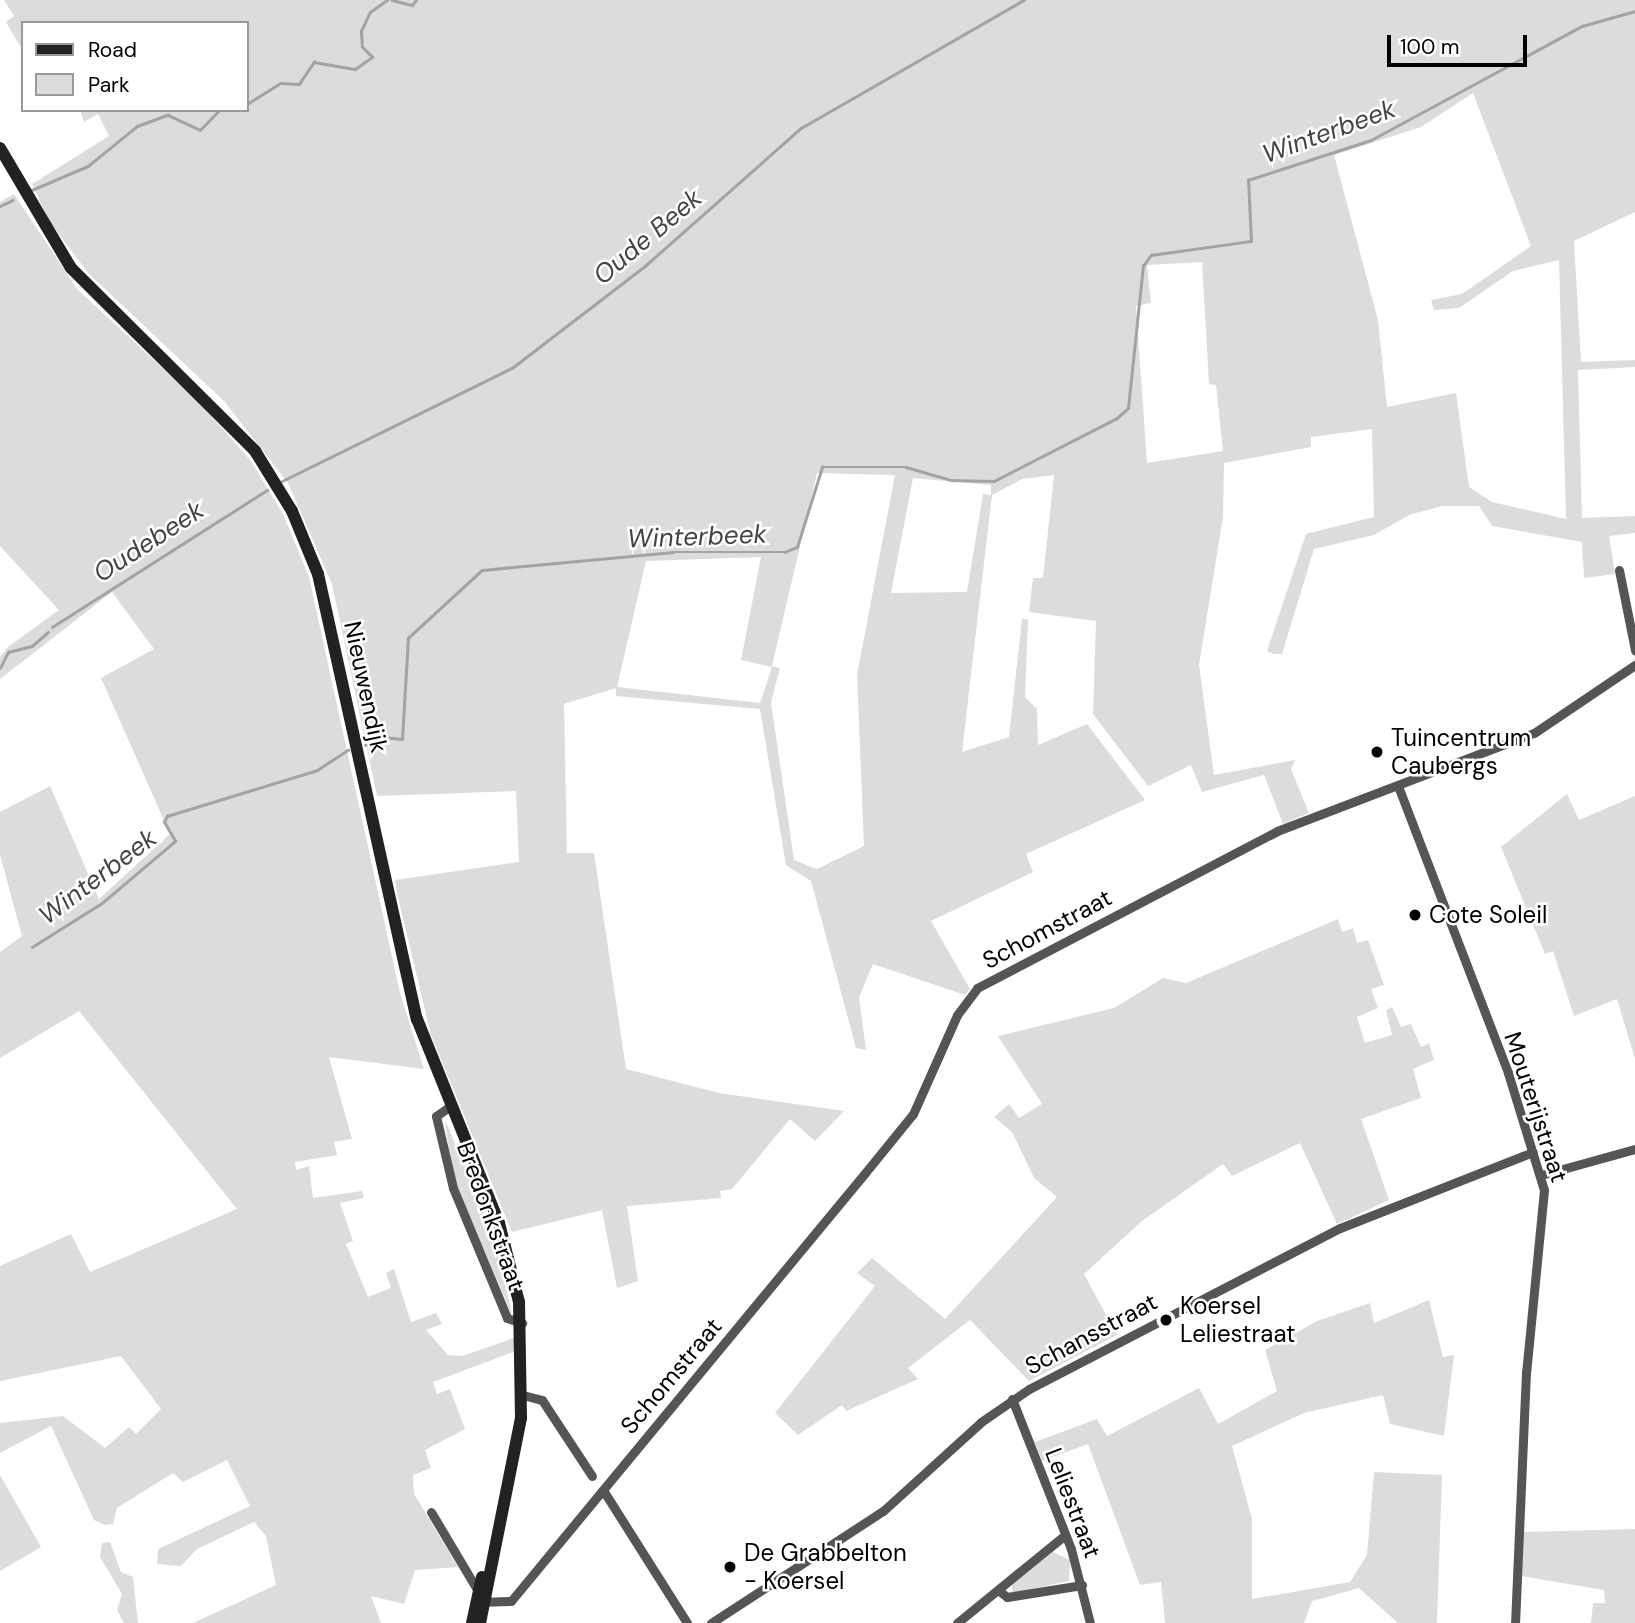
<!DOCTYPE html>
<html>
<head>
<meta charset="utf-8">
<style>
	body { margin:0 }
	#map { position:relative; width:1635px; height:1623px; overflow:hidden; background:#fff; font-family:"DM Sans",sans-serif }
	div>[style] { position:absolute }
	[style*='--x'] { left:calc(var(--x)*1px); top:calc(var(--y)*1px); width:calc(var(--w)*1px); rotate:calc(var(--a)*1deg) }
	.green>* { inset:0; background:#dcdcdc }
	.stream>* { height:2.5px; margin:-1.25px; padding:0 1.25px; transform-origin:1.25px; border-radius:1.25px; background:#a3a3a3 }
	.street>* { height:9px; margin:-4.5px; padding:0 4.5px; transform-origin:4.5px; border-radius:4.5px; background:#555 }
	.secondary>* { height:12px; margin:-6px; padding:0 6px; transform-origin:6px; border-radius:6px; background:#222 }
	.dots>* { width:19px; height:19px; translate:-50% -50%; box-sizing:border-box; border:4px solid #fff; border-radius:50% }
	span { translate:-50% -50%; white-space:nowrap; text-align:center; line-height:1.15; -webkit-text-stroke:5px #fff; paint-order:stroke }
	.street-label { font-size:24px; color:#000 }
	.poi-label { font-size:24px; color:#000 }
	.left { translate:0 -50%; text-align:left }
	.water-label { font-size:26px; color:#444; font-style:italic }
	.legend { position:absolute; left:21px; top:21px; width:228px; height:91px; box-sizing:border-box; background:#fff; border:2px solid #999; margin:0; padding:9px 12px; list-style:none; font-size:21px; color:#000 }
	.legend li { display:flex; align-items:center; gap:14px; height:35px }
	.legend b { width:35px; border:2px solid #999 }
	.scale { position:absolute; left:1387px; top:35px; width:140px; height:32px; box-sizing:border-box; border:4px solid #000; border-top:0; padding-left:9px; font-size:21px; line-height:24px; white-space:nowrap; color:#000; -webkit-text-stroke:5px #fff; paint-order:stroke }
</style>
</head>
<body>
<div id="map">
	<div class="green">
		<i style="clip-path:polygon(evenodd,4px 0,1635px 0,1635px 212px,1574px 241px,1581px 362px,1635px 360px,1635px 367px,1578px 370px,1582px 518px,1635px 516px,1635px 533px,1609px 536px,1615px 574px,1584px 578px,1582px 542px,1492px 526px,1479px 506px,1442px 506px,1409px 515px,1374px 535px,1314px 549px,1282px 654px,1274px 654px,1267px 651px,1306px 534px,1374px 517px,1372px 429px,1311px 437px,1311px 447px,1224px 463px,1223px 517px,1199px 665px,1214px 775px,1295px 760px,1291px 769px,1309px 813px,1283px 824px,1264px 775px,1202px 792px,1191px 765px,1148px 786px,1093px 714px,1096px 621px,1029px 612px,1033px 578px,1043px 578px,1054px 475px,1022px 479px,992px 495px,962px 752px,1009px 737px,1022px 619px,1028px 619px,1025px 697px,1037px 709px,1038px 745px,1087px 724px,1145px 800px,1026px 854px,1033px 872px,931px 921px,970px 989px,965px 995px,873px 964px,859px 997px,866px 1050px,856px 1048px,811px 881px,786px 865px,760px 709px,616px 696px,616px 688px,564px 704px,567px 853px,594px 853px,626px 1069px,719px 1093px,844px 1111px,815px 1141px,790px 1119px,732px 1189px,720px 1191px,721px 1198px,627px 1206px,638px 1281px,617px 1288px,602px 1210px,512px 1232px,431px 1035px,397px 893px,395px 880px,519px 862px,516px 791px,377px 796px,332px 584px,288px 483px,224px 401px,88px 273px,50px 222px,32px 184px,109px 136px,98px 114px,84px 122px,80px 110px,247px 110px,247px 23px,23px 23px,23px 51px,6px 22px,14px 16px,4px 0,1473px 93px,1531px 246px,1462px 294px,1431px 300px,1434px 310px,1459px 308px,1513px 271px,1559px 260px,1566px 519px,1492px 502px,1469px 487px,1456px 393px,1387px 407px,1378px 320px,1334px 155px,1421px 127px,1473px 93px,4px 0,1202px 262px,1209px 384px,1216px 385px,1223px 451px,1147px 463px,1136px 306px,1151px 303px,1147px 265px,1202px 262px,4px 0,817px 473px,895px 475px,857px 675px,864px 846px,817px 869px,794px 860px,771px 702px,780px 668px,772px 666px,817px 473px,4px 0,913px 478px,991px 485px,991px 495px,983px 494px,967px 592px,891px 593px,913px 478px,4px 0,761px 557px,741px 660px,772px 667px,760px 703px,617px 687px,646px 561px,761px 557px)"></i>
		<i style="clip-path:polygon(14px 194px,77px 289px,197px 400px,251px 461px,283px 514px,309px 577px,400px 993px,424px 1069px,329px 1057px,352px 1139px,334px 1142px,337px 1155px,295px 1162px,296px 1170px,309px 1166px,313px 1198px,362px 1191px,364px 1198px,340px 1203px,353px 1241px,346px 1244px,368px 1297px,391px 1288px,386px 1273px,394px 1269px,411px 1322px,436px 1313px,442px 1324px,426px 1330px,448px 1355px,462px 1356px,514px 1338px,516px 1351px,433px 1382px,437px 1394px,450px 1389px,465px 1429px,425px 1450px,431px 1468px,413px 1475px,414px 1494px,458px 1567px,415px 1570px,404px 1604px,371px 1596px,381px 1623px,193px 1623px,276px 1585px,266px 1536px,254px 1522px,197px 1549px,181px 1566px,157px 1564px,158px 1549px,250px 1506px,227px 1460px,183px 1482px,173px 1473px,117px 1508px,113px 1524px,105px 1525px,94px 1520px,51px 1426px,0 1453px,0 1423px,63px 1416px,105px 1448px,129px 1427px,136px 1434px,161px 1409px,121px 1356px,0 1381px,0 1266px,71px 1234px,90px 1272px,237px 1209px,79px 1011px,0 1058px,0 952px,22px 936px,0 855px,0 812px,50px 786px,99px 899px,170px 834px,101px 678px,154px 649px,112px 592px,0 679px,0 657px,8px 647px,59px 610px,0 546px,0 202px)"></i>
		<i style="clip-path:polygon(1567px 794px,1579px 820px,1635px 796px,1635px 1059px,1617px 999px,1574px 1016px,1553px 951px,1545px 954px,1501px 847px)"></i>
		<i style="clip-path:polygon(1338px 919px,1342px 932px,1353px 928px,1357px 943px,1368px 940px,1384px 985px,1371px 989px,1378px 1008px,1357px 1017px,1365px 1043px,1392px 1035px,1386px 1010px,1392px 1007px,1401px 1027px,1411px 1024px,1421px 1047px,1429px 1043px,1434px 1060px,1413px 1069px,1421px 1098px,1361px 1119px,1389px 1200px,1337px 1224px,1300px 1143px,1232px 1176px,1223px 1164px,1142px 1221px,1084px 1274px,1117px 1335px,1029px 1381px,970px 1320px,908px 1368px,918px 1379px,846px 1411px,842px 1405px,798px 1435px,775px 1413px,875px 1286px,857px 1273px,872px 1258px,945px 1319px,1057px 1197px,1034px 1178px,1012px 1132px,994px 1117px,1009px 1104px,1019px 1118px,1042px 1104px,998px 1036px,1114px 1008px,1163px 978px,1186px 983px)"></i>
		<i style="clip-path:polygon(445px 1120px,491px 1227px,513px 1317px,452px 1175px)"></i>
		<i style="clip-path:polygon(1429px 1300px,1443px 1357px,1454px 1355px,1444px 1436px,1390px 1424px,1383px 1395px,1304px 1413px,1232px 1446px,1252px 1519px,1252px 1599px,1350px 1582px,1367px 1555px,1374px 1472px,1442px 1475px,1437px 1623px,1398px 1623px,1359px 1588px,1312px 1601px,1304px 1623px,1165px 1623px,1161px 1582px,1140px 1585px,1088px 1444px,1042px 1461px,1035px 1442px,1097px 1419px,1107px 1436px,1199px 1388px,1218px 1424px,1277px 1391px,1265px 1350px,1317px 1321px,1370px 1303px,1374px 1323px)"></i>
		<i style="clip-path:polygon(0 1475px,41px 1547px,0 1571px)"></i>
		<i style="clip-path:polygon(1635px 1529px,1635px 1623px,1591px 1623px,1593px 1603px,1605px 1603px,1604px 1590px,1521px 1576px,1522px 1532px)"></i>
		<i style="clip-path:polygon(110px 1542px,121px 1572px,133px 1577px,138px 1623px,124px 1623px,117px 1610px,122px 1594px,100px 1557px,102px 1543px)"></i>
		<i style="clip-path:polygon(1053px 1552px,1070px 1560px,1069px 1581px,1012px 1593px,1012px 1584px)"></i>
	</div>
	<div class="stream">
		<i style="--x:392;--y:0;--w:21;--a:14"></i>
		<i style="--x:412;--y:5;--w:6;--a:-51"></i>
		<i style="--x:247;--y:104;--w:39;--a:-32"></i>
		<i style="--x:280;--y:83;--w:19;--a:3"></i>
		<i style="--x:299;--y:84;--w:27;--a:-56"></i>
		<i style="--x:314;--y:62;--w:42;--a:9.7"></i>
		<i style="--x:355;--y:69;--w:21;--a:-35"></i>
		<i style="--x:372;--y:57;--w:14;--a:-135"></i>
		<i style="--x:362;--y:47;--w:16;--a:-94"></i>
		<i style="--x:361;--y:31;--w:21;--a:-65"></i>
		<i style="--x:370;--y:12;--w:21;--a:-35"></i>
		<i style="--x:32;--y:190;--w:61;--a:-23.2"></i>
		<i style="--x:88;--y:166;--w:63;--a:-39.2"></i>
		<i style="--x:137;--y:126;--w:33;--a:-20"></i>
		<i style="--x:168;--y:115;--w:35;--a:25"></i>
		<i style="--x:200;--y:130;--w:28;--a:-46"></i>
		<i style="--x:0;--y:206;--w:14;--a:-25"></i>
		<i style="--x:282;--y:481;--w:256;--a:-26.2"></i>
		<i style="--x:512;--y:368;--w:169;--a:-37.5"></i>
		<i style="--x:646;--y:265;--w:207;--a:-41.5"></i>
		<i style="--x:801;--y:128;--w:257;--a:-29.9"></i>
		<i style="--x:52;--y:627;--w:255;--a:-32.5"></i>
		<i style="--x:0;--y:668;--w:18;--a:-63"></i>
		<i style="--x:8;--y:652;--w:25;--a:-14"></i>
		<i style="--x:32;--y:646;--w:21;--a:-41"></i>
		<i style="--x:365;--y:745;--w:20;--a:-24"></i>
		<i style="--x:383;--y:737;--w:19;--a:6"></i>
		<i style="--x:402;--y:739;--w:101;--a:-86.6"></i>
		<i style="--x:408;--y:638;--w:100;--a:-42.6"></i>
		<i style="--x:482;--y:570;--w:192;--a:-5.4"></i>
		<i style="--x:673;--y:552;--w:112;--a:0"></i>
		<i style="--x:785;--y:552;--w:13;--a:-23"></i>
		<i style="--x:797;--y:547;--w:84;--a:-72.6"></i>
		<i style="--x:822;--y:467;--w:84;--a:0"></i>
		<i style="--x:906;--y:467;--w:47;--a:16.1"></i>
		<i style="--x:951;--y:480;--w:43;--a:1.3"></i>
		<i style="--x:994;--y:481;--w:138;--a:-27.1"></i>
		<i style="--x:1117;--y:418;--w:15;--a:-42"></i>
		<i style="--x:1128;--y:408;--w:143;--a:-84"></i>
		<i style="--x:1143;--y:266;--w:14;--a:-54"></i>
		<i style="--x:1151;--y:255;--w:101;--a:-8"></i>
		<i style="--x:1251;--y:241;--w:61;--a:-92.8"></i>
		<i style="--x:1248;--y:180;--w:129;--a:-18"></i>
		<i style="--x:1371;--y:140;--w:240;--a:-28.4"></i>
		<i style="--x:1582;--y:26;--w:55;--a:-15.8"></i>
		<i style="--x:32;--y:947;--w:83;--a:-32.2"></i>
		<i style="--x:102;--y:903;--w:96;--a:-40.3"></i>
		<i style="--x:175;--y:841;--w:22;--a:-120"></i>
		<i style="--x:164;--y:822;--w:7;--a:-63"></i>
		<i style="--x:167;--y:816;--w:157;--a:-17"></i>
		<i style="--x:317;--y:770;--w:37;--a:-33"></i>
	</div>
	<div class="street">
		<i style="--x:1619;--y:570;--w:82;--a:78.7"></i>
		<i style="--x:1398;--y:786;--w:307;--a:69"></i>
		<i style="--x:1508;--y:1073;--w:122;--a:72.9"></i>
		<i style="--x:1544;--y:1190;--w:183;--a:95.6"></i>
		<i style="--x:1526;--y:1372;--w:251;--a:92.5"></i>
		<i style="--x:449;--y:1107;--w:16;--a:145"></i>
		<i style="--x:436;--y:1116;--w:74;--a:76.7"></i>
		<i style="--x:453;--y:1188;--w:141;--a:67.4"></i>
		<i style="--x:507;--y:1318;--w:16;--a:18"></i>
		<i style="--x:1541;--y:1175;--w:98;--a:-15.5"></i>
		<i style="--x:523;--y:1395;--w:20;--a:15"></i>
		<i style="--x:542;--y:1400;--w:91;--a:56.7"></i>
		<i style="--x:1012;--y:1399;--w:161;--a:68.5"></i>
		<i style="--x:1071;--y:1549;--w:76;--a:75.6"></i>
		<i style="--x:603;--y:1490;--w:157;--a:57.7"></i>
		<i style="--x:431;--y:1512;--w:94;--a:59.3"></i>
		<i style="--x:998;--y:1590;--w:11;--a:38"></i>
		<i style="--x:1007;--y:1597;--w:76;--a:-9.1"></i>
		<i style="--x:478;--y:1602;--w:33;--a:-2"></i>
		<i style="--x:511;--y:1601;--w:555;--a:-50.41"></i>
		<i style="--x:865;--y:1173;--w:76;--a:-50.9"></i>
		<i style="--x:913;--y:1114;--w:108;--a:-66"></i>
		<i style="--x:957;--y:1015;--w:34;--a:-53"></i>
		<i style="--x:977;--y:988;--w:339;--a:-27.6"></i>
		<i style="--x:1277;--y:831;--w:275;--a:-20.9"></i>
		<i style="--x:1534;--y:733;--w:122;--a:-34"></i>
		<i style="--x:711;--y:1623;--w:205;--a:-33.1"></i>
		<i style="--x:883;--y:1511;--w:132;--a:-42.2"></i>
		<i style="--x:981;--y:1422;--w:58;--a:-34.5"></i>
		<i style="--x:1029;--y:1389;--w:350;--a:-27.4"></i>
		<i style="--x:1340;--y:1228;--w:207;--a:-21.5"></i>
		<i style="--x:957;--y:1623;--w:139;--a:-39.2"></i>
	</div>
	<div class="secondary">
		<i style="--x:0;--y:148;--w:139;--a:59.4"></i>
		<i style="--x:71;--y:268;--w:260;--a:44.8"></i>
		<i style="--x:255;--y:451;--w:70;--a:58.3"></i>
		<i style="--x:292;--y:511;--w:68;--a:67.6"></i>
		<i style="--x:318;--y:574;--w:456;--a:77.5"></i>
		<i style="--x:417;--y:1019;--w:220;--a:68.1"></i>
		<i style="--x:499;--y:1223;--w:81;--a:75.8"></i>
		<i style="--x:519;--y:1302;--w:116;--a:89"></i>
		<i style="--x:521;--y:1418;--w:209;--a:101.3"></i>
		<i style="--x:472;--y:1623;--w:47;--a:-77.7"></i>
	</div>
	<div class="dots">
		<i style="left:1377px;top:752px;background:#000"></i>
		<i style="left:1415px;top:915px;background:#000"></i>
		<i style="left:1166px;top:1320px;background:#000"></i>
		<i style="left:730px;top:1567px;background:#000"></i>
	</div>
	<div class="street-label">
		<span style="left:366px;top:687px;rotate:78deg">Nieuwendijk</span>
		<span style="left:1047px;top:929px;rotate:-28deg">Schomstraat</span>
		<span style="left:1536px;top:1107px;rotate:72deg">Mouterijstraat</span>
		<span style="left:491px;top:1216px;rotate:70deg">Bredonkstraat</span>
		<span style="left:1091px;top:1334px;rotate:-28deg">Schansstraat</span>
		<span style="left:671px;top:1376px;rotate:-50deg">Schomstraat</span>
		<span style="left:1073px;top:1503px;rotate:69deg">Leliestraat</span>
	</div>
	<div class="poi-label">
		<span class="left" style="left:1391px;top:752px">Tuincentrum<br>Caubergs</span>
		<span class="left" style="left:1429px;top:915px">Cote Soleil</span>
		<span class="left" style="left:1180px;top:1320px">Koersel<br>Leliestraat</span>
		<span class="left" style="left:744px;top:1567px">De Grabbelton<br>- Koersel</span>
	</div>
	<div class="water-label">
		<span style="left:1329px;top:132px;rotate:-20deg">Winterbeek</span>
		<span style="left:648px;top:237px;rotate:-40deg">Oude Beek</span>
		<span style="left:697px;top:537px;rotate:-2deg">Winterbeek</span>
		<span style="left:149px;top:542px;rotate:-33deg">Oudebeek</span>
		<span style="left:98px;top:877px;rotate:-37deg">Winterbeek</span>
	</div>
	<ul class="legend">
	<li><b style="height:9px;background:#222"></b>Road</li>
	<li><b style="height:19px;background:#dcdcdc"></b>Park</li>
	</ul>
	<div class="scale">100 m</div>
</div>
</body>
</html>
